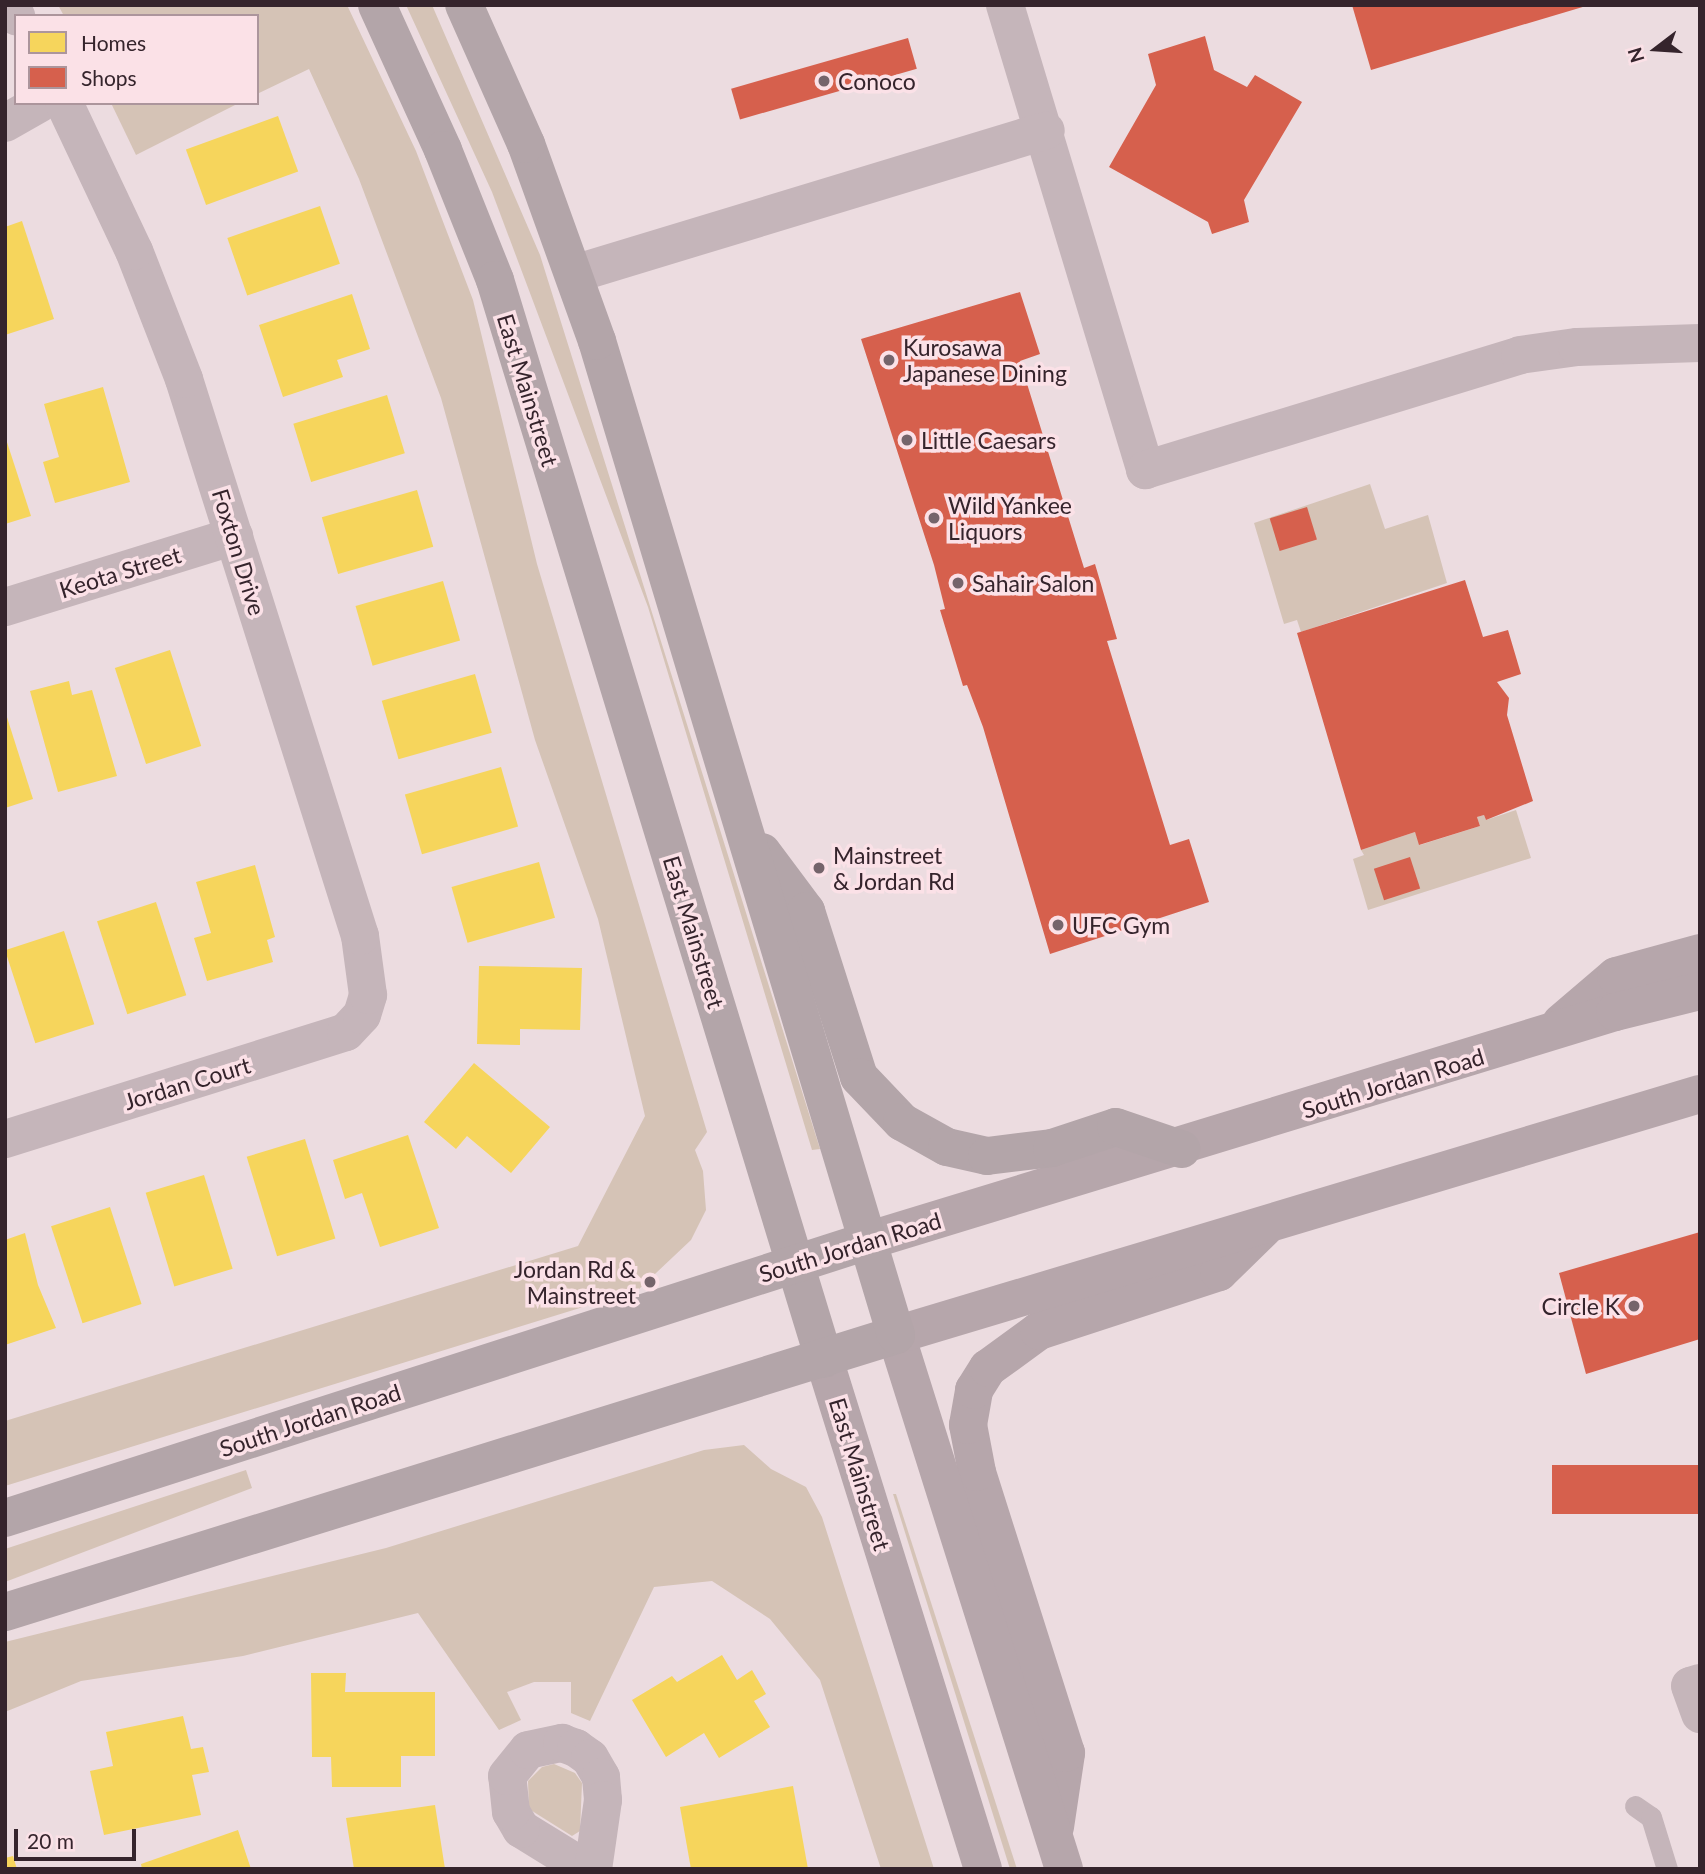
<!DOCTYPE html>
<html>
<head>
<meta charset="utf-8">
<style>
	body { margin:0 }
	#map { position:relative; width:1705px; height:1874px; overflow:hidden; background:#ecdce0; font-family:Lato,sans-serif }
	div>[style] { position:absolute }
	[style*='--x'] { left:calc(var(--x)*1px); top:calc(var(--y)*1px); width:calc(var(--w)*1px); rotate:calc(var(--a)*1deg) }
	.green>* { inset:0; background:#d5c3b6 }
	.homes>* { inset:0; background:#f6d55c; transform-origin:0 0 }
	.shops>* { inset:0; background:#d6604d; transform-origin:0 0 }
	.service>* { height:21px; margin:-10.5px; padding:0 10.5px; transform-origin:10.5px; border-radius:10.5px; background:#c5b5ba }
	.minor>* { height:38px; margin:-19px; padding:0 19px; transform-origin:19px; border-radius:19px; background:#c5b5ba }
	.secondary>* { height:38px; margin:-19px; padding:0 19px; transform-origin:19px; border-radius:19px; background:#b6a6ab }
	.primary>* { height:38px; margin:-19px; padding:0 19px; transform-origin:19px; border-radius:19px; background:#b3a5a9 }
	.dots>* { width:19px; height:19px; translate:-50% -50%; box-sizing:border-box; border:4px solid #fbe1e7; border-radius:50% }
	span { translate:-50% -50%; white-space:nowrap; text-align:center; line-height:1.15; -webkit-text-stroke:7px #fbe1e7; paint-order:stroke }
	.poi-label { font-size:23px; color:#35242c }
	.left { translate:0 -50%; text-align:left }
	.right { translate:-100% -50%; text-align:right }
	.street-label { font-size:23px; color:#35242c }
	.frame { position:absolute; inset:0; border:7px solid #35242c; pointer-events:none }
	.legend { position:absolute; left:14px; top:14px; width:245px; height:91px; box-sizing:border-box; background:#fbe1e7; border:2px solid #ac959c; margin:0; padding:9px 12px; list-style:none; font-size:21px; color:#35242c }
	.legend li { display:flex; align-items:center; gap:14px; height:35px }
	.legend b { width:35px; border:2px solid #ac959c }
	.north { position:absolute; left:1621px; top:14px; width:70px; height:70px; -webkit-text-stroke:5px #fbe1e7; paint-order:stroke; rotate:253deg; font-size:19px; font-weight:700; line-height:28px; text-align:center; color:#35242c }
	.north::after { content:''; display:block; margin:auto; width:24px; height:32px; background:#35242c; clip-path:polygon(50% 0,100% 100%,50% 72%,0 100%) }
	.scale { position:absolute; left:14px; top:1829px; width:122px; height:32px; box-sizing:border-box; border:4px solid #35242c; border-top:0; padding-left:9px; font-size:21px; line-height:24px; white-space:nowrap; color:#35242c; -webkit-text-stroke:5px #fbe1e7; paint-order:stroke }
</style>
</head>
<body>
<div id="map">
	<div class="green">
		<i style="clip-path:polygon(58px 5px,347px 5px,416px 151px,473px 300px,537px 564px,707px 1132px,695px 1150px,703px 1171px,706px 1210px,691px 1240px,638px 1290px,5px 1486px,5px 1421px,578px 1246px,645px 1116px,598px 919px,535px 740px,441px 398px,359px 179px,309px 69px,257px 94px,257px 16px,64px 16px)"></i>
		<i style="clip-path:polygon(406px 5px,432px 5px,540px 255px,820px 1149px,812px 1150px,648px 607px,492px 192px)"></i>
		<i style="clip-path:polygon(111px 103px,239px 103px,136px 155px)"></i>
		<i style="clip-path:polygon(1370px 484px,1385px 529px,1428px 515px,1447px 583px,1301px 632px,1297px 620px,1284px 624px,1254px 523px)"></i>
		<i style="clip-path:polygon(1516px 810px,1531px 858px,1368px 910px,1353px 859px,1364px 855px,1361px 850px,1415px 832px,1420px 845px,1480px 826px,1477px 817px,1484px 815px,1486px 820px)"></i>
		<i style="clip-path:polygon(744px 1445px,771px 1469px,806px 1487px,822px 1517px,934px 1869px,881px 1869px,820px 1680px,770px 1619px,712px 1581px,654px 1587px,590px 1721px,571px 1713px,571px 1682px,534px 1682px,507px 1692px,521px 1720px,499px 1730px,418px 1613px,243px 1656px,81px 1681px,5px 1712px,5px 1642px,386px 1548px,704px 1450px)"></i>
		<i style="clip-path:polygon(246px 1470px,252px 1488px,5px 1582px,5px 1549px)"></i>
		<i style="clip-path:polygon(893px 1494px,896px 1494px,1017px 1869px,1010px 1869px)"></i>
		<i style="clip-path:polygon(554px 1764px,575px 1773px,582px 1783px,580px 1831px,572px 1836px,529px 1809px,528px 1781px,542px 1767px)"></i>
	</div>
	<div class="homes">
		<i style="left:278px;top:116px;width:59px;height:98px;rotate:70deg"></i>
		<i style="left:320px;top:206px;width:61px;height:98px;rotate:71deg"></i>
		<i style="clip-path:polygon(22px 221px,54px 319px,5px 335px,5px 227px)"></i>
		<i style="clip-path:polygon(352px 294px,370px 349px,337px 360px,343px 377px,283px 397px,259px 325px)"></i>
		<i style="clip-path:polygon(103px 387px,130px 482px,55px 503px,43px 462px,59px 457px,44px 404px)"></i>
		<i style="left:387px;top:395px;width:61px;height:98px;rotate:73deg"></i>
		<i style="clip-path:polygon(5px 436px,31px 516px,5px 524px)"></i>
		<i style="left:417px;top:490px;width:59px;height:99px;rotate:74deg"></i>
		<i style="left:443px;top:581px;width:62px;height:91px;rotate:74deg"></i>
		<i style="left:170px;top:650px;width:101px;height:58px;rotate:72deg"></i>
		<i style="left:475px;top:674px;width:61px;height:97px;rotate:74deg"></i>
		<i style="clip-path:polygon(69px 681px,72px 695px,92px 690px,117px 776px,58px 792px,30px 691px)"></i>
		<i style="clip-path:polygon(5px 711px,33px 799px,5px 808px)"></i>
		<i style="left:501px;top:767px;width:62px;height:100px;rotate:74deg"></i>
		<i style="left:539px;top:862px;width:58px;height:91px;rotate:74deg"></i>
		<i style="clip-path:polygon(255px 865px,275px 937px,267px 940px,273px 962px,207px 981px,194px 938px,211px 933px,196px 882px)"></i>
		<i style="left:156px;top:902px;width:98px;height:62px;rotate:72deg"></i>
		<i style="left:64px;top:931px;width:98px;height:62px;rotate:72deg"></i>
		<i style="clip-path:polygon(479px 966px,582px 968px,580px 1030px,520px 1029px,520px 1045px,477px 1044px)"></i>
		<i style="clip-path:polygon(474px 1063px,550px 1127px,511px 1173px,467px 1136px,456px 1149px,424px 1122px)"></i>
		<i style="clip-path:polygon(408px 1135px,439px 1228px,380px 1247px,362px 1193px,345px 1199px,333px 1160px)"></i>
		<i style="left:305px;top:1139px;width:104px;height:61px;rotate:73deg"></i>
		<i style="left:204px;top:1175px;width:98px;height:61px;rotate:73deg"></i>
		<i style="left:110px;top:1207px;width:102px;height:62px;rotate:72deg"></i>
		<i style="clip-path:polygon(25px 1233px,38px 1285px,56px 1328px,5px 1345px,5px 1240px)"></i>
		<i style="clip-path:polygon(722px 1655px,737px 1680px,752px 1670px,766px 1694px,754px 1701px,770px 1727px,719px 1758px,704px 1733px,666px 1757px,632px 1700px,672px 1676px,677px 1682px)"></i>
		<i style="clip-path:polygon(311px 1673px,346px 1673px,345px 1692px,435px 1692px,435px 1756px,401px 1756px,401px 1787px,332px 1787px,331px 1757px,312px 1757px)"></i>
		<i style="clip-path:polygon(183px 1716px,191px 1749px,203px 1747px,209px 1772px,192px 1775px,201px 1815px,104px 1835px,90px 1771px,113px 1766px,106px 1732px)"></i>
		<i style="clip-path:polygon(793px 1786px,808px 1869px,691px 1869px,680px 1807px)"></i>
		<i style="clip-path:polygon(435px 1805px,445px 1869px,354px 1869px,346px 1818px)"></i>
		<i style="clip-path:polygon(238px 1830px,251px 1869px,142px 1869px,141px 1864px)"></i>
		<i style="clip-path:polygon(13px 1856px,17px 1869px,5px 1869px,5px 1858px)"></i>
	</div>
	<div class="shops">
		<i style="clip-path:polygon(1352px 5px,1586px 5px,1586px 6px,1371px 70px)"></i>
		<i style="clip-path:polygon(1205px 36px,1214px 70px,1247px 87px,1255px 75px,1302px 102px,1244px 200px,1249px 222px,1212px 234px,1208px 222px,1109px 167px,1156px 85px,1148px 54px)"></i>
		<i style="left:908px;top:38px;width:32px;height:184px;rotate:74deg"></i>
		<i style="clip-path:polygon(1020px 292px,1040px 354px,1020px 361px,1084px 568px,1095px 564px,1117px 639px,1107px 641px,1170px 845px,1189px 839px,1209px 902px,1050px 954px,983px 727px,967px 685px,963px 686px,940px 610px,945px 609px,934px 565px,861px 339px)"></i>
		<i style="left:1307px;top:507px;width:34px;height:39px;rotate:73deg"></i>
		<i style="clip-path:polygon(1465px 580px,1483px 637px,1508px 630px,1521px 674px,1497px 682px,1509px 698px,1507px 715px,1533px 801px,1486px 820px,1484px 815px,1477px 817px,1480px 826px,1419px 845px,1415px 832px,1361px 850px,1297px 633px)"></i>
		<i style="left:1410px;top:857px;width:33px;height:38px;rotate:72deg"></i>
		<i style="clip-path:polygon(1700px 1232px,1700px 1339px,1586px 1374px,1559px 1273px)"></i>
		<i style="left:1700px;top:1465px;width:49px;height:148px;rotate:90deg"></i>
	</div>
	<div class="service">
		<i style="--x:1635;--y:1806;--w:19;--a:35"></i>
		<i style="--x:1651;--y:1817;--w:54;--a:72.9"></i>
	</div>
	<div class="minor">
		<i style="--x:10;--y:5;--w:13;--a:61"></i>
		<i style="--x:1005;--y:5;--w:486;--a:73.2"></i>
		<i style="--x:1145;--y:470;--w:392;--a:-17"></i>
		<i style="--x:1520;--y:355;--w:58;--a:-8"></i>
		<i style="--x:1577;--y:347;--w:123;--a:-1.9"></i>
		<i style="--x:5;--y:123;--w:40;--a:-29.7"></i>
		<i style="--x:574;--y:274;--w:493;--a:-16.9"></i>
		<i style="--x:5;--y:607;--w:240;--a:-17.2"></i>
		<i style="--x:5;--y:1139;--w:357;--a:-17.4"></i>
		<i style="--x:346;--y:1032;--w:23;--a:-47"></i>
		<i style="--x:362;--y:1015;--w:21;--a:-73"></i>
		<i style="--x:368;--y:995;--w:60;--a:-97.7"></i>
		<i style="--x:360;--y:936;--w:584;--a:-107.54"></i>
		<i style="--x:184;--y:379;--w:137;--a:-111.3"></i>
		<i style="--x:134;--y:251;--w:164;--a:-115.3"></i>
		<i style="--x:1700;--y:1683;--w:10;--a:163"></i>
		<i style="--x:1690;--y:1686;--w:30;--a:70"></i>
		<i style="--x:586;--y:1869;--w:76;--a:-148.4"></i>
		<i style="--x:521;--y:1829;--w:20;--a:-120"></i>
		<i style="--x:511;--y:1812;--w:36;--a:-96"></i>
		<i style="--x:507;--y:1776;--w:33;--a:-51"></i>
		<i style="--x:528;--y:1750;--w:35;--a:-12"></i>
		<i style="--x:562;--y:1743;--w:15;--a:20"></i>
		<i style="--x:576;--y:1748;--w:17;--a:36"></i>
		<i style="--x:590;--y:1758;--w:22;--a:60"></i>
		<i style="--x:601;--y:1777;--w:23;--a:85"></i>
		<i style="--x:603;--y:1800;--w:70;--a:98.2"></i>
	</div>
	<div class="secondary">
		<i style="--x:1561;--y:1023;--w:72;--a:-40.5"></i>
		<i style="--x:1616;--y:976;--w:87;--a:-15.3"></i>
		<i style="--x:867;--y:1241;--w:782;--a:-17.02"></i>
		<i style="--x:1615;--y:1012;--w:88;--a:-13.9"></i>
		<i style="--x:824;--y:1359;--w:534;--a:72.68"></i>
		<i style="--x:1055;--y:1827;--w:75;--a:-81.5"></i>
		<i style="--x:1066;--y:1753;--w:295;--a:-107.6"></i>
		<i style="--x:977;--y:1472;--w:48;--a:-100.8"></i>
		<i style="--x:968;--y:1425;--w:36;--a:-80"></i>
		<i style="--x:974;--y:1390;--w:26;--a:-58"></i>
		<i style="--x:988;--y:1368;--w:63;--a:-36"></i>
		<i style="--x:1039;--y:1331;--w:189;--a:-18.1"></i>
		<i style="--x:1219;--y:1272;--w:62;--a:-44.3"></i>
		<i style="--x:1064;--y:1869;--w:560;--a:-107.46"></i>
		<i style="--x:896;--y:1335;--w:839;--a:-16.69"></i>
	</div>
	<div class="primary">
		<i style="--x:377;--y:5;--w:159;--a:65.5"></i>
		<i style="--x:443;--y:150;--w:140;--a:68.2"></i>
		<i style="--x:495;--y:280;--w:1128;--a:73.04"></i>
		<i style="--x:762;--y:852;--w:74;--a:53.3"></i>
		<i style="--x:806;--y:911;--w:174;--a:72.3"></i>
		<i style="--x:859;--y:1077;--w:62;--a:46.3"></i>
		<i style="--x:902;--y:1122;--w:51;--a:29.1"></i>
		<i style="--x:947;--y:1147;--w:41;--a:12.7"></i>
		<i style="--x:987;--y:1156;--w:65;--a:-7"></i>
		<i style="--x:1052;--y:1148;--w:67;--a:-18.2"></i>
		<i style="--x:1116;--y:1127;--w:69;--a:18.7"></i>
		<i style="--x:5;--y:1518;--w:905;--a:-17.81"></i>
		<i style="--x:5;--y:1612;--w:933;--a:-17.27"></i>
		<i style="--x:896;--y:1335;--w:1038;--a:-106.74"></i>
		<i style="--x:597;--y:341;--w:209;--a:-109.8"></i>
		<i style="--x:526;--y:144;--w:152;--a:-114"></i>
	</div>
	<div class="dots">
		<i style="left:824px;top:81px;background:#75646b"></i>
		<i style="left:889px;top:360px;background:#75646b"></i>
		<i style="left:907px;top:440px;background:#75646b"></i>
		<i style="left:934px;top:518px;background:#75646b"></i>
		<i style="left:958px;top:583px;background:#75646b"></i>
		<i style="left:819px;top:868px;background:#75646b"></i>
		<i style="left:1058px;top:925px;background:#75646b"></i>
		<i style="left:650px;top:1282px;background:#75646b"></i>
		<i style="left:1634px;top:1306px;background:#75646b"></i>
	</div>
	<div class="poi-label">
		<span class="left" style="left:838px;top:81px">Conoco</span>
		<span class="left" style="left:903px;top:360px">Kurosawa<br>Japanese Dining</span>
		<span class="left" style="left:921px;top:440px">Little Caesars</span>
		<span class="left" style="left:948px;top:518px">Wild Yankee<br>Liquors</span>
		<span class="left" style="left:972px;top:583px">Sahair Salon</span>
		<span class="left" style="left:833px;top:868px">Mainstreet<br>&amp; Jordan Rd</span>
		<span class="left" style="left:1072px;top:925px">UFC Gym</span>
		<span class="right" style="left:636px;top:1282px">Jordan Rd &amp;<br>Mainstreet</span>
		<span class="right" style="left:1620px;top:1306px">Circle K</span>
	</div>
	<div class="street-label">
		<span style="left:528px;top:390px;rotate:73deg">East Mainstreet</span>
		<span style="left:239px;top:552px;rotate:73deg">Foxton Drive</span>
		<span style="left:120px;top:572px;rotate:-17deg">Keota Street</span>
		<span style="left:694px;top:932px;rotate:73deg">East Mainstreet</span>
		<span style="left:187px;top:1083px;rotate:-17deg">Jordan Court</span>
		<span style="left:1393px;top:1083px;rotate:-17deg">South Jordan Road</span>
		<span style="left:850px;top:1247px;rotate:-17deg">South Jordan Road</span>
		<span style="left:310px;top:1420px;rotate:-18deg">South Jordan Road</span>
		<span style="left:860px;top:1474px;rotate:73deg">East Mainstreet</span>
	</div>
	<div class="frame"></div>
	<ul class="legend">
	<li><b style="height:19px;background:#f6d55c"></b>Homes</li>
	<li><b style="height:19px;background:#d6604d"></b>Shops</li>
	</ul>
	<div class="north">N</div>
	<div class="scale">20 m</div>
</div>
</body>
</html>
